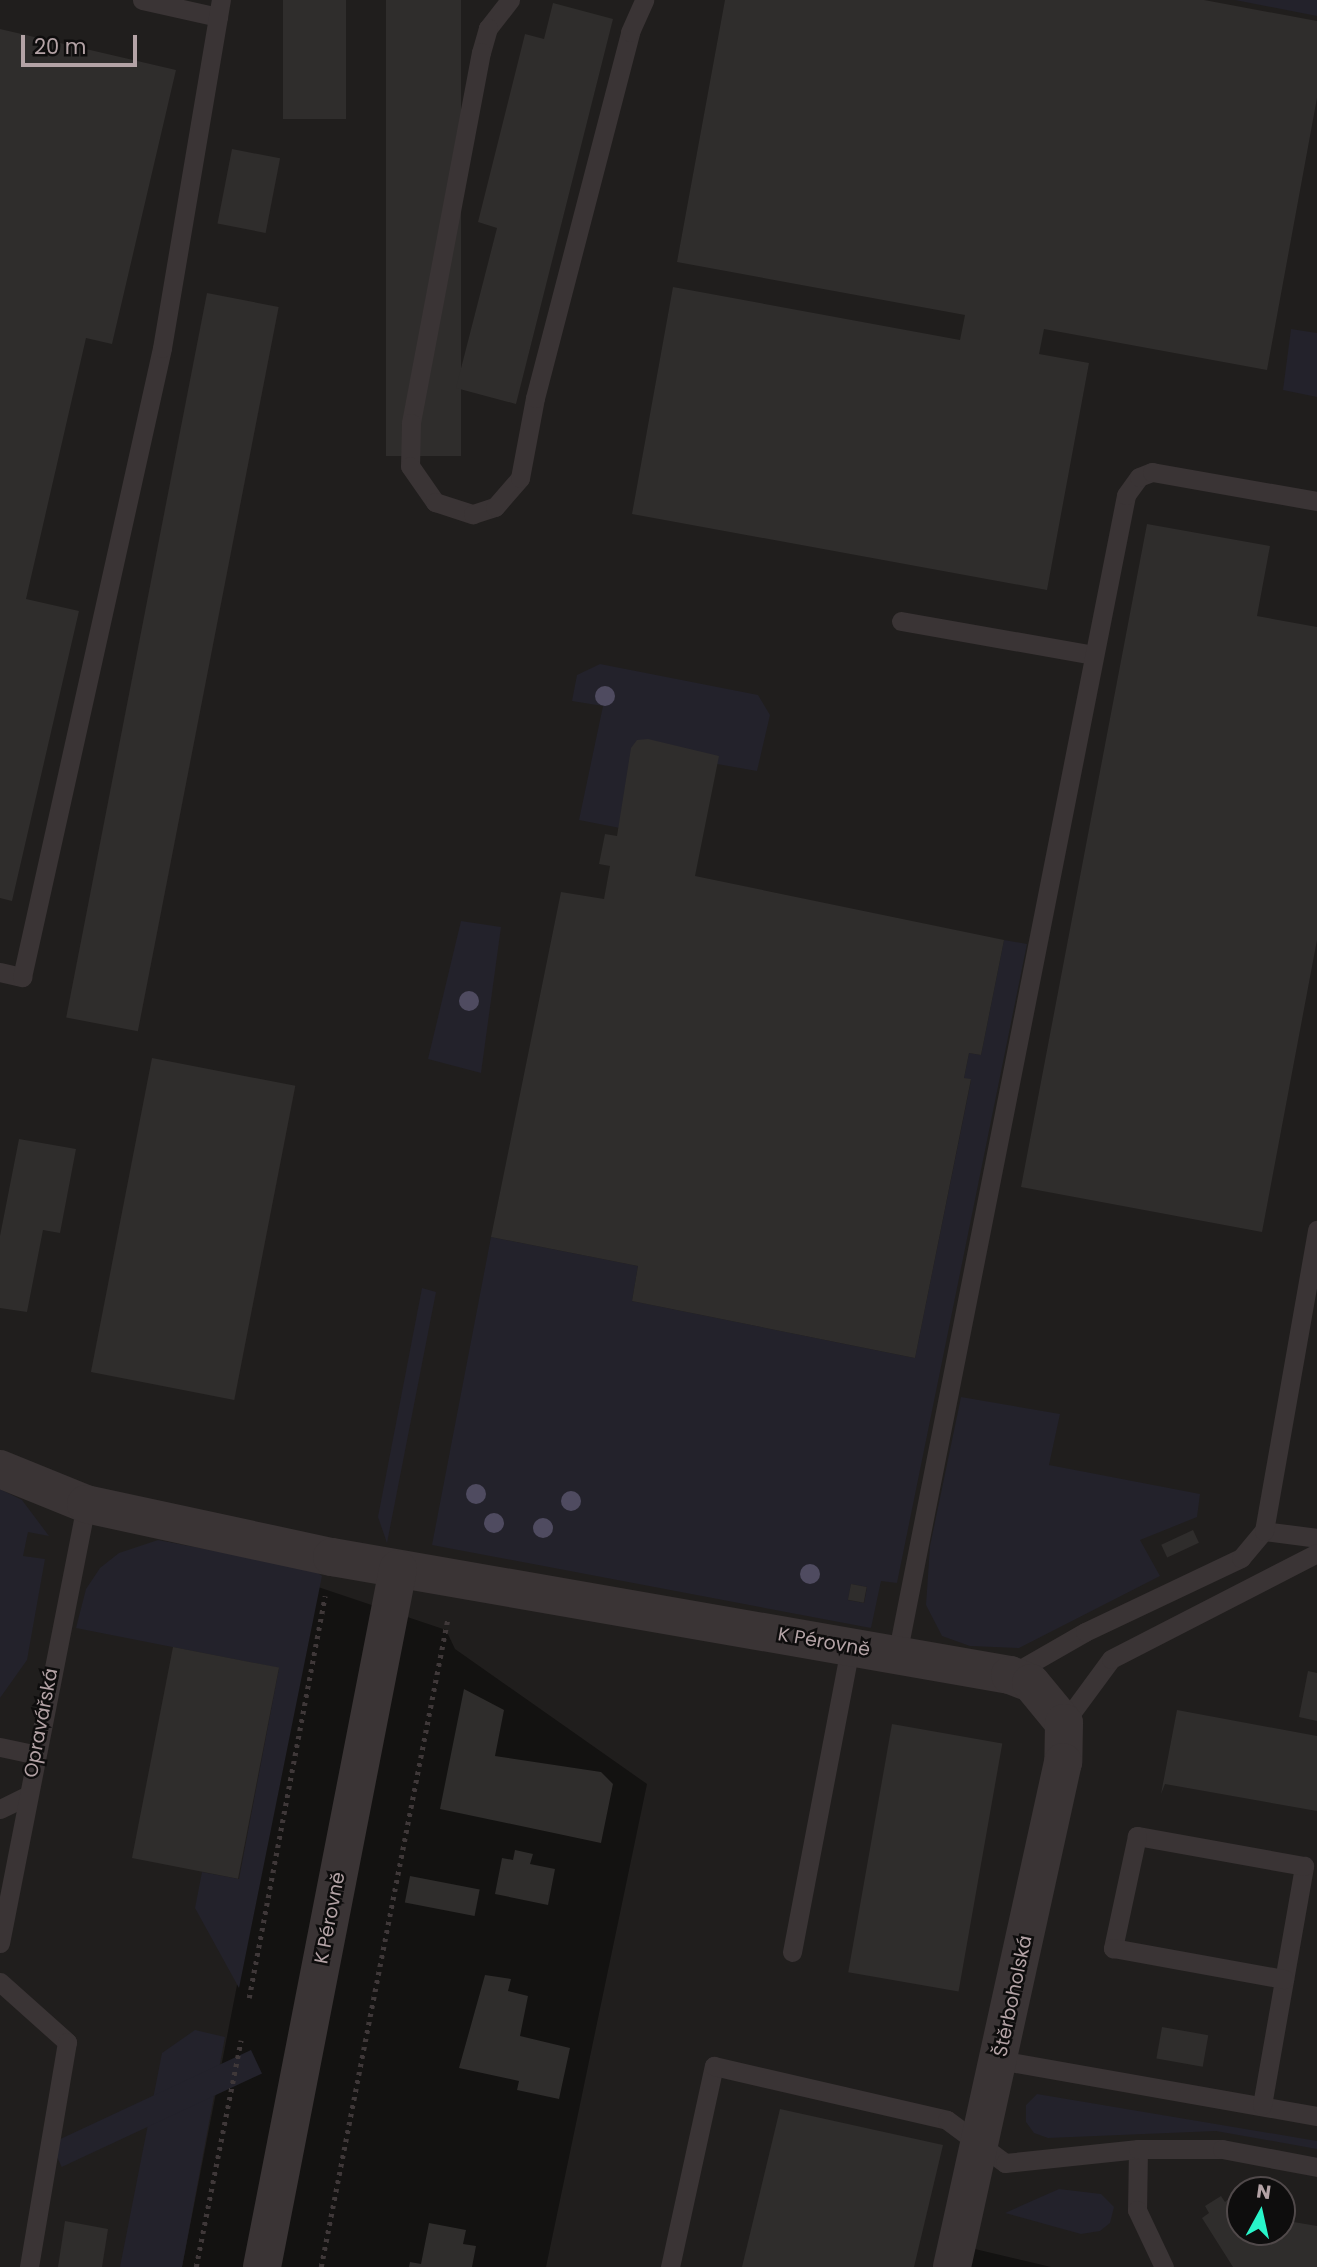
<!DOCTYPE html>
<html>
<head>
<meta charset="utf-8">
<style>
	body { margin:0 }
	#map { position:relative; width:1317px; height:2267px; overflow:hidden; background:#131211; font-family:Poppins,sans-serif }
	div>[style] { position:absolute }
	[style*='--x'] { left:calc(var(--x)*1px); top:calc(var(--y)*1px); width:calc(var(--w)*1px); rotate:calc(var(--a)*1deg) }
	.built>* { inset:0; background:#201e1d }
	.green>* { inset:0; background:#23222b; transform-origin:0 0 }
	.building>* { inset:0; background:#2f2d2c; transform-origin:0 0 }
	.path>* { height:4.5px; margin-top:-2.25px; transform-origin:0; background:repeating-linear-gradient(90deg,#3f3839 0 3.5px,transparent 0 8.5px) }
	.service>* { height:19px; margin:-9.5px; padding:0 9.5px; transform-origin:9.5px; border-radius:9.5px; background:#3a3435 }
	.minor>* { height:38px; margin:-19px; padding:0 19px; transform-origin:19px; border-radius:19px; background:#3a3435 }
	.trees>* { width:20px; height:20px; margin:-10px; border-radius:50%; background:#4f4b60 }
	span { translate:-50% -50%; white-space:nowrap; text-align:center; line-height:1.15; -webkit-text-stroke:5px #0e0d0d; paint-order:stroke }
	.street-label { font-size:19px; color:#b4a3a6 }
	.north { position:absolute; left:1226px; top:2176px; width:70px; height:70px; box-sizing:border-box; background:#0e0d0d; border:2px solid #50494a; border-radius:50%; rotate:8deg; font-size:19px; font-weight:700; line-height:28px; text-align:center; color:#b4a3a6 }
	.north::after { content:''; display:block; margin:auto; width:24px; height:32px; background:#28f5ca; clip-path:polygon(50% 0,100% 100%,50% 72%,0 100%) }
	.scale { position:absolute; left:21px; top:35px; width:116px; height:32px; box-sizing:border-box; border:4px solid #b4a3a6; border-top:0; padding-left:9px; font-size:21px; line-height:24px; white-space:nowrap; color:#b4a3a6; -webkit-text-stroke:5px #0e0d0d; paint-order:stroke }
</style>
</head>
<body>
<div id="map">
	<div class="built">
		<i style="clip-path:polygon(evenodd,0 0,1317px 0,1317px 2267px,1051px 2267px,958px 2245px,952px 2267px,546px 2267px,647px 1784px,455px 1649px,446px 1630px,315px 1586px,182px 2267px,0 2267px,0 0,1240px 2190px,1282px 2190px,1282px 2232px,1240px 2232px,1240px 2190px)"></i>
	</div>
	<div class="green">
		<i style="clip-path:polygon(1235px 0,1317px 0,1317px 16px)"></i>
		<i style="clip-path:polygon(1291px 329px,1317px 333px,1317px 397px,1283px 390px)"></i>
		<i style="clip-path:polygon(600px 664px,758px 695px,770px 715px,757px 771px,637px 750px,625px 829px,579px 820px,603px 706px,572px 701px,577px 675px)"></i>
		<i style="clip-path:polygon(461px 921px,501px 927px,481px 1073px,428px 1059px)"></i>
		<i style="clip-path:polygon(evenodd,1004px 940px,1027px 944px,897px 1583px,881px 1581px,871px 1628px,432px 1545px,491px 1237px,638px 1266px,632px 1301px,915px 1358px,971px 1080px,964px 1078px,969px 1053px,981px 1055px,1004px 940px,851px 1584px,867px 1587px,864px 1603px,848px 1600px,851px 1584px)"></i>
		<i style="clip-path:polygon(422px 1288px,436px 1292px,387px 1543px,378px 1517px)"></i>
		<i style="clip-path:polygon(961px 1397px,1060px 1414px,1049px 1465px,1200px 1494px,1197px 1517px,1140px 1540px,1160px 1576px,1019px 1648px,970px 1646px,942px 1636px,926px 1605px,930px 1546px)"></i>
		<i style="clip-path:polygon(0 1489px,22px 1500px,49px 1536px,28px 1532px,23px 1556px,45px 1559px,27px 1660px,0 1698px)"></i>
		<i style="clip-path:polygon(158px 1540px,314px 1570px,322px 1576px,239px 1988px,195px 1908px,202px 1872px,239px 1879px,279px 1668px,76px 1628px,86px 1589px,100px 1568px,119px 1553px)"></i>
		<i style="clip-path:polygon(195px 2030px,225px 2037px,182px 2267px,120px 2267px,162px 2053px)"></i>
		<i style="left:251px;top:2050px;width:26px;height:221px;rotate:65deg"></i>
		<i style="clip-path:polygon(1037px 2094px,1317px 2141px,1317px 2149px,1216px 2131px,1048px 2138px,1034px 2133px,1026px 2122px,1026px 2105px)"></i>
		<i style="clip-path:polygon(1059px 2189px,1101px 2194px,1114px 2207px,1110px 2223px,1100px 2231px,1081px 2234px,1005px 2213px)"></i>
	</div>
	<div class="building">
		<i style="left:283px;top:0;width:63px;height:119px"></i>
		<i style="left:386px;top:0;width:75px;height:456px"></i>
		<i style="clip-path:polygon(725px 0,1204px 0,1317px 21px,1317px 98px,1267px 370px,1044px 329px,1039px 354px,1089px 363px,1047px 590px,632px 514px,673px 287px,960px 340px,965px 315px,677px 262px)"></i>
		<i style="clip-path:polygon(553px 3px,613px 19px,516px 404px,456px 388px,497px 228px,478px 222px,525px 34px,544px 39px)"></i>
		<i style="clip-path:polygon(0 29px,176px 70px,112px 344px,86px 338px,26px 599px,79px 611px,12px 901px,0 898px)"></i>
		<i style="left:232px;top:149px;width:49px;height:76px;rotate:11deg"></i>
		<i style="left:207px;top:293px;width:73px;height:738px;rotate:11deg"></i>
		<i style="clip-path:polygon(1147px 524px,1270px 546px,1257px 616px,1317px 627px,1317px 940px,1262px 1232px,1021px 1187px)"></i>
		<i style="clip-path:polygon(648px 739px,719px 756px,695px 876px,1004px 940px,981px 1055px,969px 1053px,964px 1078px,971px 1079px,915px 1358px,632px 1301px,638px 1266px,491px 1237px,561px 892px,604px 899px,610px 866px,599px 864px,605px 834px,617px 836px,631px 748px,637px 740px)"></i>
		<i style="left:152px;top:1058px;width:146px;height:320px;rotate:11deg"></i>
		<i style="clip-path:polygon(19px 1139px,76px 1149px,60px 1233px,43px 1230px,27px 1312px,0 1308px,0 1236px)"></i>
		<i style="left:1193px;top:1530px;width:14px;height:35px;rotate:65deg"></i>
		<i style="left:851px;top:1584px;width:16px;height:16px;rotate:11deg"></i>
		<i style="left:173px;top:1647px;width:108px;height:215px;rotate:11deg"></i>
		<i style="clip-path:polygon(1308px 1671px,1317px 1673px,1317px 1721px,1299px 1717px)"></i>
		<i style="clip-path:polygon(464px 1689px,504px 1710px,495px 1756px,601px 1772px,613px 1784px,601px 1843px,440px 1809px)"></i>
		<i style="clip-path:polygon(1177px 1710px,1317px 1736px,1317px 1811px,1165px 1784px,1161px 1794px)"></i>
		<i style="left:892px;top:1724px;width:112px;height:252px;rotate:10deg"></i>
		<i style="clip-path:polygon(515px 1850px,533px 1854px,530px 1864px,555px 1869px,548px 1905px,495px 1894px,502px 1858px,513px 1860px)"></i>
		<i style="left:410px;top:1876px;width:71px;height:27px;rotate:11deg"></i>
		<i style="clip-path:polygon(485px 1975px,511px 1979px,508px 1991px,528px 1996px,520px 2036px,570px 2048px,559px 2099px,517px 2090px,519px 2081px,459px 2068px)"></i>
		<i style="left:1162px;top:2027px;width:47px;height:32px;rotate:10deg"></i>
		<i style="clip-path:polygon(780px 2109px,943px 2145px,914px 2267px,742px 2267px)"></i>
		<i style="clip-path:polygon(1221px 2196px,1225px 2202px,1232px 2196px,1240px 2207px,1240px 2232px,1282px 2232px,1282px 2220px,1317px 2226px,1317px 2267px,1233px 2267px,1202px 2218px,1209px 2213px,1205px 2206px)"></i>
		<i style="clip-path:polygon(65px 2221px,108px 2229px,102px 2267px,58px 2267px)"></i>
		<i style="clip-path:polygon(429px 2223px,466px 2230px,463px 2244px,476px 2246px,472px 2267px,409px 2267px,410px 2262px,421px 2264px)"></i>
	</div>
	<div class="path">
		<i style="--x:249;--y:1998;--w:409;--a:-79.3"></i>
		<i style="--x:196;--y:2267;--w:231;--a:-78.8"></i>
		<i style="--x:321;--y:2267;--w:662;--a:-78.94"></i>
	</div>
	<div class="service">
		<i style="--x:142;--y:0;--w:78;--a:12.6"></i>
		<i style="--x:510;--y:0;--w:36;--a:128"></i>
		<i style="--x:488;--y:28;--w:25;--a:106"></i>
		<i style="--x:481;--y:52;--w:378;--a:100.7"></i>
		<i style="--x:411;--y:423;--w:43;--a:91.3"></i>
		<i style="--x:410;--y:466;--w:44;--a:55.2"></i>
		<i style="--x:435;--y:502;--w:40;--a:18"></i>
		<i style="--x:473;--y:514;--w:23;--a:-18"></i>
		<i style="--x:495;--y:507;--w:38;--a:-49"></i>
		<i style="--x:520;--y:478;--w:81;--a:-79.4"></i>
		<i style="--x:535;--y:398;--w:378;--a:-75.4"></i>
		<i style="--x:630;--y:32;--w:35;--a:-66"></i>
		<i style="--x:901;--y:621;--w:195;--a:10"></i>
		<i style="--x:0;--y:972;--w:23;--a:13"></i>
		<i style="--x:22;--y:977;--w:644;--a:-77.45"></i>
		<i style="--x:162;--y:348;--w:353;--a:-80.4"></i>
		<i style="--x:1264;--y:1531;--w:53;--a:7.5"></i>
		<i style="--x:900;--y:1640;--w:1167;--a:-78.83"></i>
		<i style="--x:1126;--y:495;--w:22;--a:-54"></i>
		<i style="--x:1139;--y:477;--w:14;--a:-21"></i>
		<i style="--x:1152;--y:472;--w:168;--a:10"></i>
		<i style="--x:1010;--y:1675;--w:86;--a:-29.8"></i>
		<i style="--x:1085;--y:1632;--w:173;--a:-25.4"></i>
		<i style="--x:1241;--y:1558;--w:35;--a:-50"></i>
		<i style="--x:1264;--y:1531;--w:306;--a:-80"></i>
		<i style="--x:1064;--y:1723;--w:79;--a:-53.7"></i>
		<i style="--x:1111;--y:1659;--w:232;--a:-27.2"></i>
		<i style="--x:0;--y:1747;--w:35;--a:12"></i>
		<i style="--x:0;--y:1809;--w:30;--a:-26"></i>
		<i style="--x:0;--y:1943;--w:447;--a:-78.9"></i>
		<i style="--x:792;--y:1952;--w:310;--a:-79.2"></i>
		<i style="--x:0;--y:1982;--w:90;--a:41.8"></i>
		<i style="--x:67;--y:2042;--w:228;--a:99.6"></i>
		<i style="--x:999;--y:2060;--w:323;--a:10"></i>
		<i style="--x:1262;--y:2105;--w:243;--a:-80"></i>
		<i style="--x:1304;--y:1866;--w:170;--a:-169.8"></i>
		<i style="--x:1137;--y:1836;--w:115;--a:102.1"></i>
		<i style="--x:1113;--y:1948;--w:174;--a:10.3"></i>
		<i style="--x:1138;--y:2149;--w:61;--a:90.9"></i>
		<i style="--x:1137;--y:2210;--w:63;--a:64.7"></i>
		<i style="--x:670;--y:2267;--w:206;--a:-77.7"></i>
		<i style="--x:714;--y:2066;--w:239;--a:13"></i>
		<i style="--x:947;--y:2120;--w:72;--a:36.6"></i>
		<i style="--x:1005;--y:2163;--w:134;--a:-6"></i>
		<i style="--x:1138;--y:2149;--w:84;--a:0"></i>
		<i style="--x:1222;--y:2149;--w:97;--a:10.7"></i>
	</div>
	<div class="minor">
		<i style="--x:0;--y:1469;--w:93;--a:22.1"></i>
		<i style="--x:86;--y:1504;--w:252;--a:12.2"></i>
		<i style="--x:332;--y:1557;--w:688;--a:9.87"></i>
		<i style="--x:1010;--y:1675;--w:22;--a:21"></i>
		<i style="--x:1031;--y:1683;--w:52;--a:50.5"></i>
		<i style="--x:1064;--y:1723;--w:39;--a:91"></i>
		<i style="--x:1063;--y:1762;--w:517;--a:102.4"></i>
		<i style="--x:262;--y:2267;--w:711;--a:-78.97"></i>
	</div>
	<div class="trees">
		<i style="left:605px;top:696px"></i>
		<i style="left:469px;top:1001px"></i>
		<i style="left:476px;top:1494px"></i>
		<i style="left:571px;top:1501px"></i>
		<i style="left:494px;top:1523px"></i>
		<i style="left:543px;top:1528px"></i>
		<i style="left:810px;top:1574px"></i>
	</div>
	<div class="street-label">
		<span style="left:824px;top:1642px;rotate:10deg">K Pérovně</span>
		<span style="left:41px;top:1723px;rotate:-79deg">Opravářská</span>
		<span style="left:330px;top:1918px;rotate:-79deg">K Pérovně</span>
		<span style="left:1013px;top:1996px;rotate:-78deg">Štěrboholská</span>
	</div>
	<div class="north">N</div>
	<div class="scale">20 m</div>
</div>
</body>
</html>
